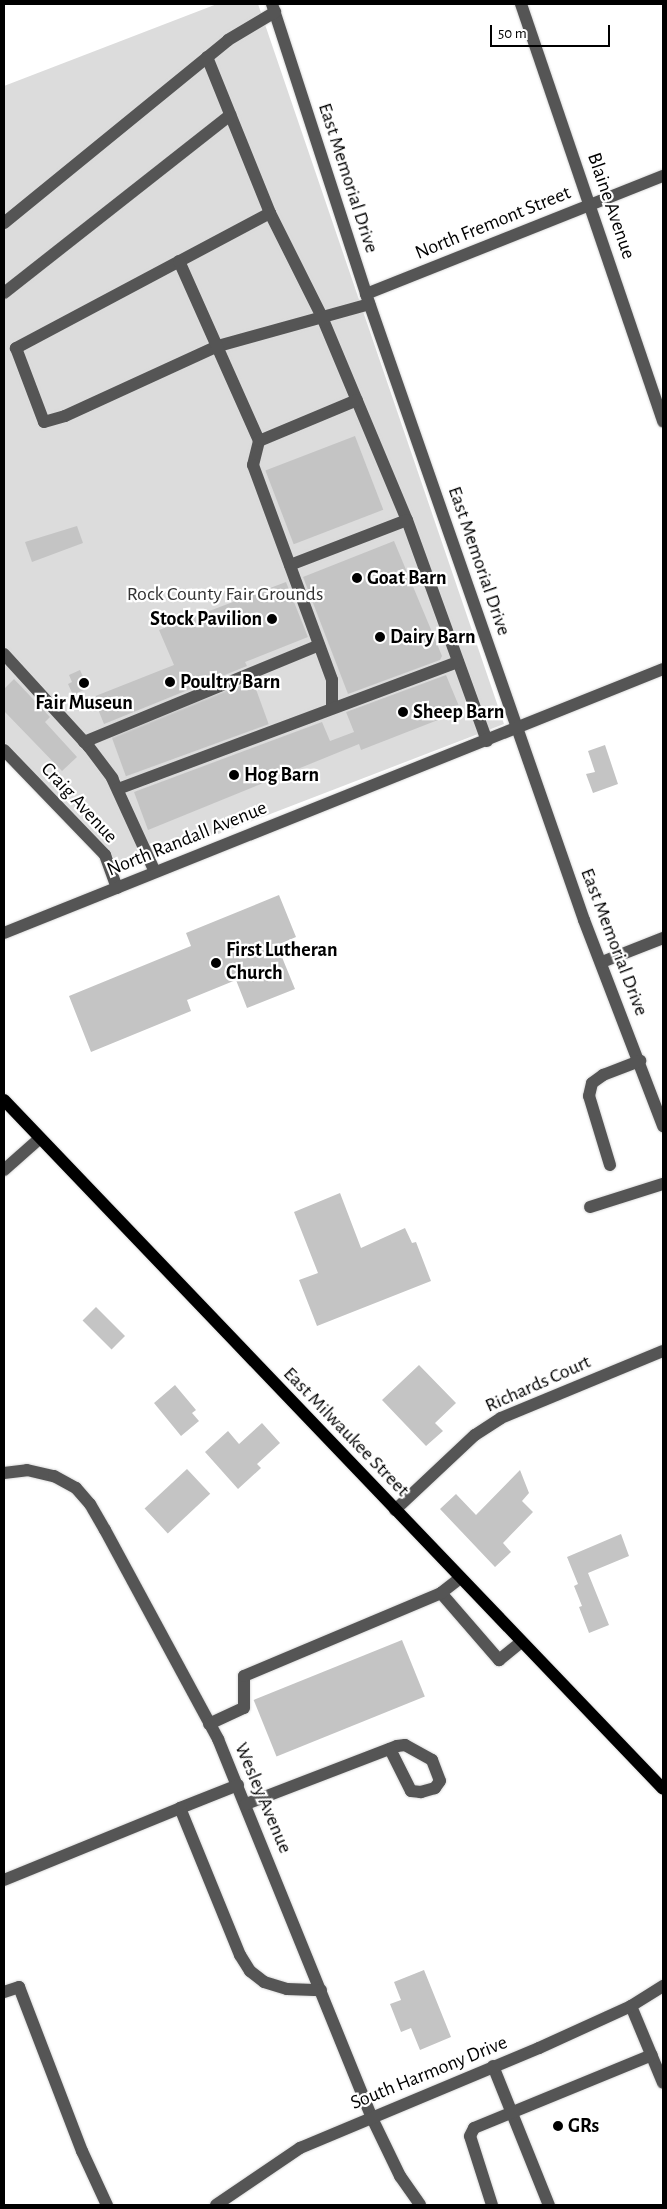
<!DOCTYPE html>
<html>
<head>
<meta charset="utf-8">
<style>
	body { margin:0 }
	#map { position:relative; width:667px; height:2209px; overflow:hidden; background:#fff; font-family:"Alegreya Sans",sans-serif }
	div>[style] { position:absolute }
	[style*='--x'] { left:calc(var(--x)*1px); top:calc(var(--y)*1px); width:calc(var(--w)*1px); rotate:calc(var(--a)*1deg) }
	.green>* { inset:0; background:#dcdcdc }
	.building>* { inset:0; background:#c4c4c4; transform-origin:0 0 }
	.roads { filter:drop-shadow(0 0 1px #dbdbdb) drop-shadow(0 0 1px #dbdbdb) }
	.minor>* { height:12px; margin:-6px; padding:0 6px; transform-origin:6px; border-radius:6px; background:#555 }
	.major>* { height:12px; margin:-6px; padding:0 6px; transform-origin:6px; border-radius:6px; background:#000 }
	.dots>* { width:14px; height:14px; translate:-50% -50%; box-sizing:border-box; border:2px solid #fff; border-radius:50% }
	span { translate:-50% -50%; white-space:nowrap; text-align:center; line-height:1.15; -webkit-text-stroke:4.5px #fff; paint-order:stroke }
	.street-label { font-size:20px; color:#000 }
	.poi-label { font-size:20px; color:#000; font-weight:700 }
	.left { translate:0 -50%; text-align:left }
	.right { translate:-100% -50%; text-align:right }
	.park-label { font-size:20px; color:#333 }
	.frame { position:absolute; inset:0; border:5px solid #000; pointer-events:none }
	.scale { position:absolute; left:490px; top:25px; width:120px; height:22px; box-sizing:border-box; border:2px solid #000; border-top:0; padding-left:6px; font-size:15px; line-height:18px; white-space:nowrap; color:#000; -webkit-text-stroke:4px #fff; paint-order:stroke }
</style>
</head>
<body>
<div id="map">
	<div class="green">
		<i style="clip-path:polygon(217px 4px,258px 4px,504px 724px,125px 870px,4px 742px,4px 86px)"></i>
	</div>
	<div class="building">
		<i style="left:355px;top:436px;width:79px;height:96px;rotate:69deg"></i>
		<i style="clip-path:polygon(77px 526px,83px 543px,32px 562px,25px 542px)"></i>
		<i style="clip-path:polygon(394px 541px,442px 656px,440px 660px,348px 694px,303px 577px)"></i>
		<i style="clip-path:polygon(286px 582px,308px 637px,245px 662px,247px 666px,104px 724px,93px 697px,174px 665px,159px 630px)"></i>
		<i style="clip-path:polygon(80px 670px,88px 688px,73px 695px,68px 684px,72px 682px,69px 675px)"></i>
		<i style="clip-path:polygon(446px 675px,461px 711px,361px 750px,359px 744px,148px 830px,134px 792px,322px 722px,330px 741px,354px 732px,346px 712px)"></i>
		<i style="clip-path:polygon(14px 679px,50px 717px,45px 722px,77px 757px,62px 771px,4px 711px,4px 689px)"></i>
		<i style="left:253px;top:681px;width:46px;height:152px;rotate:70deg"></i>
		<i style="clip-path:polygon(605px 745px,618px 784px,593px 793px,586px 774px,595px 772px,588px 751px)"></i>
		<i style="clip-path:polygon(279px 895px,296px 937px,277px 945px,295px 989px,247px 1008px,236px 980px,187px 1000px,191px 1011px,91px 1052px,69px 996px,191px 946px,186px 933px)"></i>
		<i style="clip-path:polygon(340px 1193px,361px 1248px,405px 1228px,412px 1243px,416px 1242px,431px 1281px,317px 1326px,299px 1280px,318px 1273px,294px 1212px)"></i>
		<i style="left:96px;top:1307px;width:41px;height:19px;rotate:45deg"></i>
		<i style="clip-path:polygon(419px 1365px,456px 1403px,435px 1423px,443px 1431px,426px 1446px,382px 1400px)"></i>
		<i style="clip-path:polygon(175px 1385px,196px 1410px,192px 1413px,199px 1421px,181px 1436px,154px 1403px)"></i>
		<i style="clip-path:polygon(262px 1423px,280px 1443px,257px 1464px,261px 1468px,238px 1489px,205px 1452px,228px 1431px,239px 1444px)"></i>
		<i style="left:187px;top:1469px;width:34px;height:58px;rotate:47deg"></i>
		<i style="clip-path:polygon(520px 1470px,529px 1493px,522px 1501px,533px 1512px,503px 1543px,511px 1552px,495px 1567px,440px 1509px,456px 1494px,476px 1515px)"></i>
		<i style="clip-path:polygon(621px 1534px,629px 1556px,588px 1573px,609px 1625px,589px 1633px,579px 1607px,582px 1606px,574px 1586px,578px 1584px,567px 1557px)"></i>
		<i style="left:402px;top:1640px;width:61px;height:160px;rotate:68deg"></i>
		<i style="clip-path:polygon(424px 1970px,451px 2037px,420px 2050px,411px 2028px,401px 2032px,390px 2004px,401px 2000px,394px 1982px)"></i>
	</div>
	<div class="roads">
		<div class="minor">
			<i style="--x:272;--y:4;--w:305;--a:72"></i>
			<i style="--x:366;--y:294;--w:663;--a:70.8"></i>
			<i style="--x:584;--y:920;--w:221;--a:69"></i>
			<i style="--x:521;--y:4;--w:441;--a:71.2"></i>
			<i style="--x:207;--y:57;--w:168;--a:68"></i>
			<i style="--x:270;--y:213;--w:116;--a:63.4"></i>
			<i style="--x:322;--y:317;--w:220;--a:67.3"></i>
			<i style="--x:407;--y:520;--w:235;--a:70.1"></i>
			<i style="--x:270;--y:213;--w:288;--a:152"></i>
			<i style="--x:16;--y:348;--w:79;--a:69.3"></i>
			<i style="--x:44;--y:422;--w:22;--a:-16"></i>
			<i style="--x:65;--y:416;--w:168;--a:-24.6"></i>
			<i style="--x:218;--y:346;--w:157;--a:-15.5"></i>
			<i style="--x:4;--y:223;--w:289;--a:-39.2"></i>
			<i style="--x:228;--y:40;--w:55;--a:-30.8"></i>
			<i style="--x:179;--y:261;--w:197;--a:66"></i>
			<i style="--x:259;--y:441;--w:25;--a:104"></i>
			<i style="--x:253;--y:465;--w:229;--a:69.8"></i>
			<i style="--x:332;--y:680;--w:27;--a:90"></i>
			<i style="--x:4;--y:293;--w:288;--a:-38.2"></i>
			<i style="--x:366;--y:294;--w:320;--a:-21.7"></i>
			<i style="--x:259;--y:441;--w:106;--a:-22.7"></i>
			<i style="--x:290;--y:565;--w:125;--a:-21"></i>
			<i style="--x:4;--y:654;--w:126;--a:47.6"></i>
			<i style="--x:89;--y:747;--w:39;--a:53"></i>
			<i style="--x:112;--y:778;--w:103;--a:65.4"></i>
			<i style="--x:84;--y:742;--w:254;--a:-22.4"></i>
			<i style="--x:4;--y:750;--w:146;--a:46.1"></i>
			<i style="--x:105;--y:855;--w:35;--a:70"></i>
			<i style="--x:118;--y:789;--w:363;--a:-20.5"></i>
			<i style="--x:4;--y:933;--w:710;--a:-21.83"></i>
			<i style="--x:602;--y:962;--w:66;--a:-21.5"></i>
			<i style="--x:610;--y:1165;--w:72;--a:-106.9"></i>
			<i style="--x:589;--y:1096;--w:13;--a:-77"></i>
			<i style="--x:592;--y:1083;--w:14;--a:-36"></i>
			<i style="--x:603;--y:1075;--w:40;--a:-21"></i>
			<i style="--x:4;--y:1170;--w:48;--a:-41.6"></i>
			<i style="--x:590;--y:1207;--w:77;--a:-17.5"></i>
			<i style="--x:4;--y:1473;--w:23;--a:-7"></i>
			<i style="--x:27;--y:1470;--w:28;--a:13"></i>
			<i style="--x:54;--y:1476;--w:25;--a:29"></i>
			<i style="--x:76;--y:1488;--w:21;--a:49"></i>
			<i style="--x:90;--y:1504;--w:30;--a:60"></i>
			<i style="--x:105;--y:1530;--w:238;--a:61.6"></i>
			<i style="--x:218;--y:1739;--w:407;--a:67.9"></i>
			<i style="--x:371;--y:2116;--w:67;--a:64.2"></i>
			<i style="--x:400;--y:2176;--w:35;--a:55"></i>
			<i style="--x:395;--y:1510;--w:110;--a:-43.2"></i>
			<i style="--x:475;--y:1435;--w:31;--a:-33"></i>
			<i style="--x:501;--y:1418;--w:175;--a:-22.5"></i>
			<i style="--x:441;--y:1593;--w:89;--a:49.1"></i>
			<i style="--x:499;--y:1660;--w:28;--a:-39"></i>
			<i style="--x:209;--y:1724;--w:38;--a:-25"></i>
			<i style="--x:244;--y:1708;--w:32;--a:-90"></i>
			<i style="--x:244;--y:1676;--w:214;--a:-22.8"></i>
			<i style="--x:441;--y:1593;--w:24;--a:-38"></i>
			<i style="--x:238;--y:1785;--w:62;--a:158.4"></i>
			<i style="--x:180;--y:1808;--w:159;--a:67.8"></i>
			<i style="--x:240;--y:1955;--w:19;--a:58"></i>
			<i style="--x:250;--y:1971;--w:18;--a:38"></i>
			<i style="--x:264;--y:1982;--w:24;--a:17"></i>
			<i style="--x:287;--y:1989;--w:34;--a:2"></i>
			<i style="--x:246;--y:1804;--w:162;--a:-21"></i>
			<i style="--x:397;--y:1746;--w:8;--a:-7"></i>
			<i style="--x:405;--y:1745;--w:31;--a:29"></i>
			<i style="--x:432;--y:1760;--w:22;--a:69"></i>
			<i style="--x:440;--y:1781;--w:9;--a:126"></i>
			<i style="--x:435;--y:1788;--w:15;--a:164"></i>
			<i style="--x:421;--y:1792;--w:10;--a:-174"></i>
			<i style="--x:411;--y:1791;--w:47;--a:-116.6"></i>
			<i style="--x:4;--y:1880;--w:190;--a:-22.2"></i>
			<i style="--x:4;--y:1992;--w:16;--a:-18"></i>
			<i style="--x:19;--y:1987;--w:176;--a:69"></i>
			<i style="--x:82;--y:2151;--w:60;--a:65.2"></i>
			<i style="--x:631;--y:2006;--w:83;--a:67.4"></i>
			<i style="--x:493;--y:2066;--w:150;--a:68.1"></i>
			<i style="--x:216;--y:2205;--w:102;--a:-34.2"></i>
			<i style="--x:300;--y:2148;--w:259;--a:-22.7"></i>
			<i style="--x:539;--y:2048;--w:101;--a:-24.5"></i>
			<i style="--x:631;--y:2006;--w:38;--a:-32"></i>
			<i style="--x:492;--y:2205;--w:72;--a:-107.7"></i>
			<i style="--x:470;--y:2136;--w:9;--a:-63"></i>
			<i style="--x:474;--y:2128;--w:192;--a:-22.3"></i>
		</div>
		<div class="major">
			<i style="--x:4;--y:1100;--w:953;--a:46.27"></i>
		</div>
	</div>
	<div class="dots">
		<i style="left:357px;top:578px;background:#000"></i>
		<i style="left:272px;top:619px;background:#000"></i>
		<i style="left:380px;top:637px;background:#000"></i>
		<i style="left:170px;top:682px;background:#000"></i>
		<i style="left:84px;top:683px;background:#000"></i>
		<i style="left:403px;top:712px;background:#000"></i>
		<i style="left:234px;top:775px;background:#000"></i>
		<i style="left:216px;top:963px;background:#000"></i>
		<i style="left:558px;top:2126px;background:#000"></i>
	</div>
	<div class="street-label">
		<span style="left:348px;top:178px;rotate:72deg">East Memorial Drive</span>
		<span style="left:611px;top:206px;rotate:71deg">Blaine Avenue</span>
		<span style="left:493px;top:223px;rotate:-22deg">North Fremont Street</span>
		<span style="left:479px;top:561px;rotate:71deg">East Memorial Drive</span>
		<span style="left:79px;top:803px;rotate:47deg">Craig Avenue</span>
		<span style="left:187px;top:839px;rotate:-22deg">North Randall Avenue</span>
		<span style="left:614px;top:942px;rotate:69deg">East Memorial Drive</span>
		<span style="left:538px;top:1384px;rotate:-24deg">Richards Court</span>
		<span style="left:346px;top:1432px;rotate:46deg">East Milwaukee Street</span>
		<span style="left:263px;top:1798px;rotate:67deg">Wesley Avenue</span>
		<span style="left:429px;top:2073px;rotate:-22deg">South Harmony Drive</span>
	</div>
	<div class="poi-label">
		<span class="left" style="left:367px;top:578px">Goat Barn</span>
		<span class="right" style="left:262px;top:619px">Stock Pavilion</span>
		<span class="left" style="left:390px;top:637px">Dairy Barn</span>
		<span class="left" style="left:180px;top:682px">Poultry Barn</span>
		<span style="left:84px;top:703px">Fair Museun</span>
		<span class="left" style="left:413px;top:712px">Sheep Barn</span>
		<span class="left" style="left:244px;top:775px">Hog Barn</span>
		<span class="left" style="left:226px;top:962px">First Lutheran<br>Church</span>
		<span class="left" style="left:568px;top:2126px">GRs</span>
	</div>
	<div class="park-label">
		<span style="left:225px;top:594px">Rock County Fair Grounds</span>
	</div>
	<div class="frame"></div>
	<div class="scale">50 m</div>
</div>
</body>
</html>
